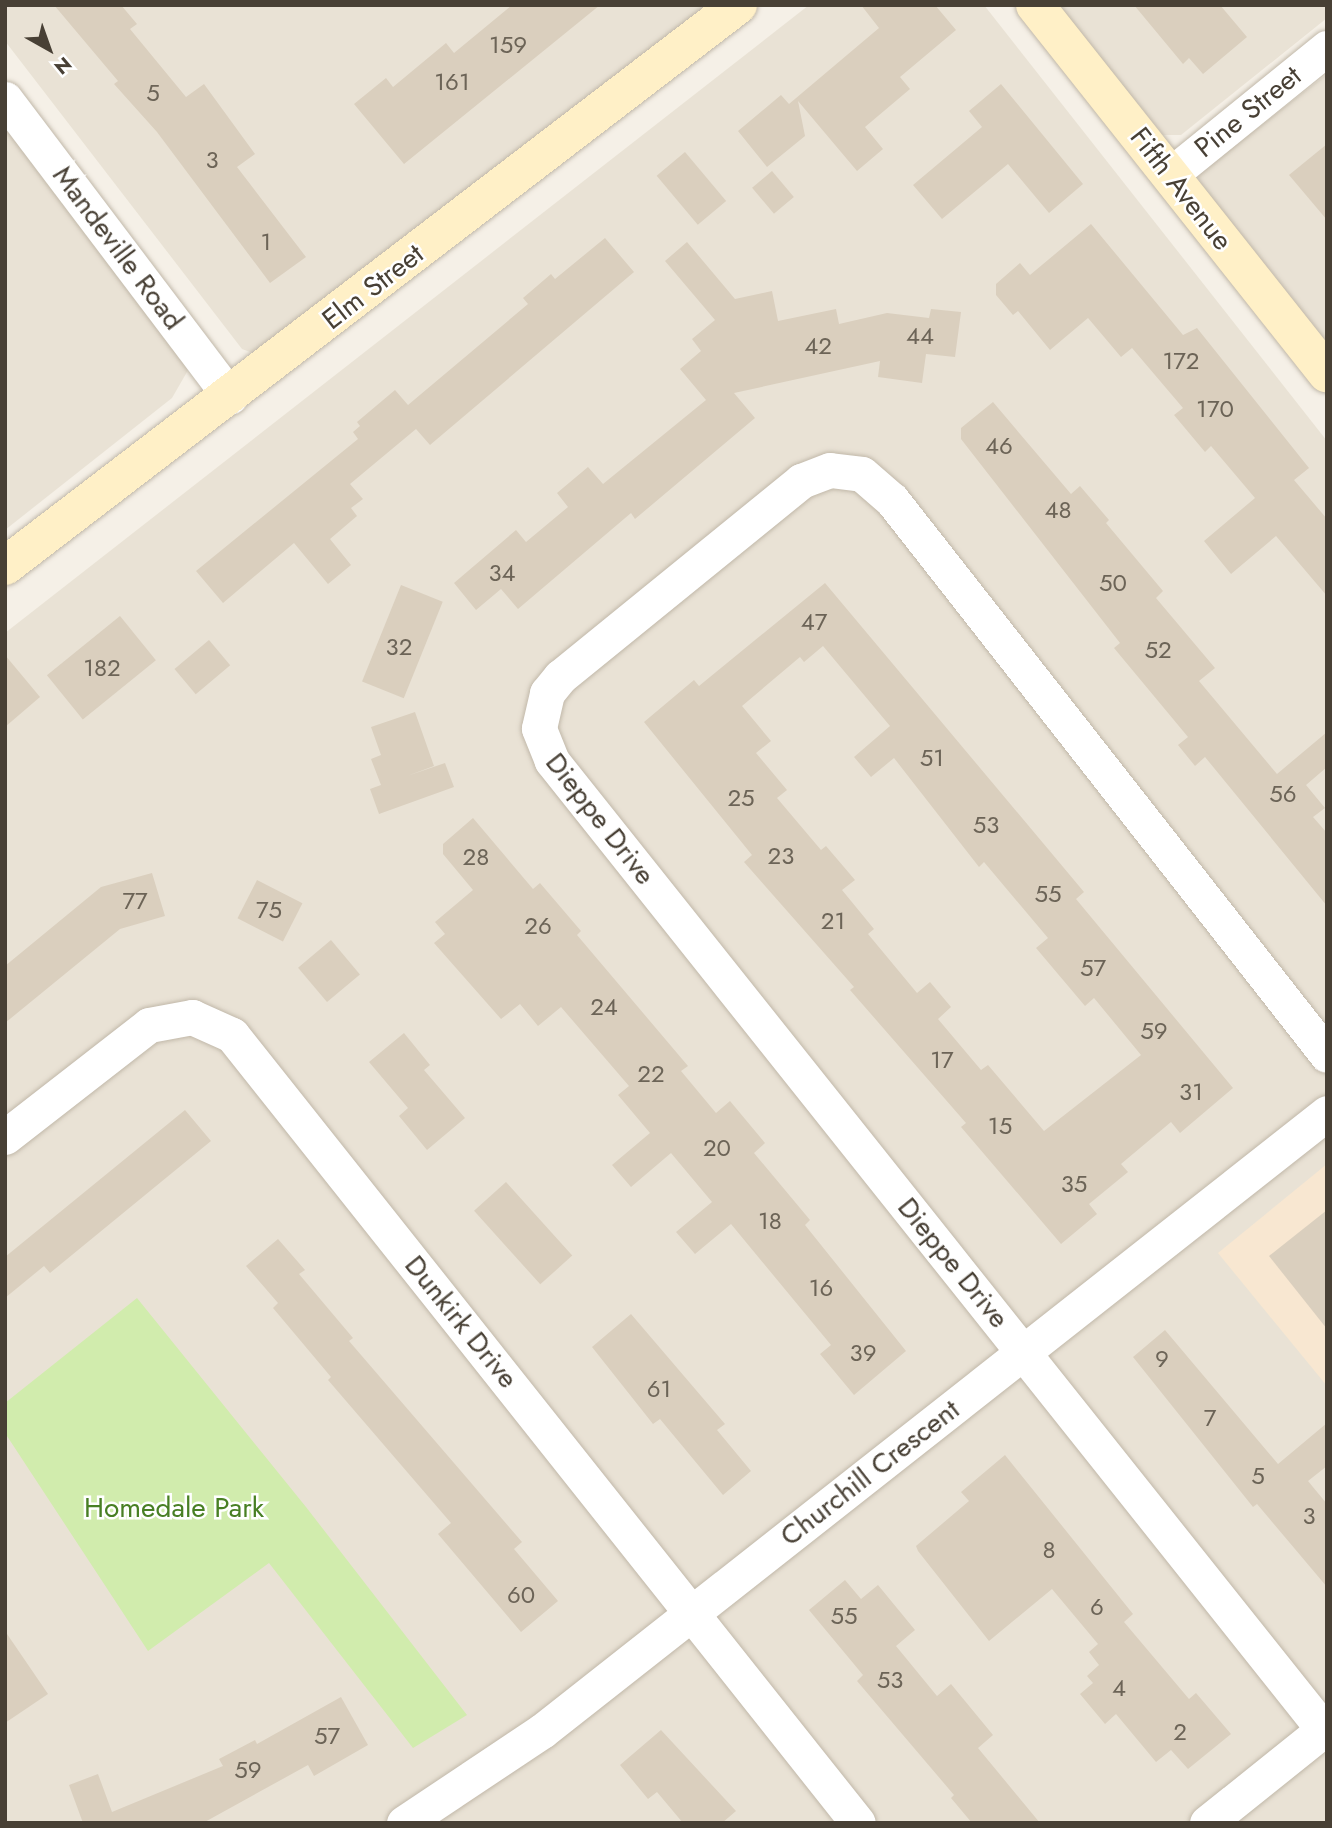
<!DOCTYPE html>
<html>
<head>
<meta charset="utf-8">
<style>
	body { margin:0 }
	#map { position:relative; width:1332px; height:1828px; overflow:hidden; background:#f5f0e7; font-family:Jost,sans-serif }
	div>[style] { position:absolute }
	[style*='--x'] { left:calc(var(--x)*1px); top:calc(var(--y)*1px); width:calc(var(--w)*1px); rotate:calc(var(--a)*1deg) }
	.residential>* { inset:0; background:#e9e2d5 }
	.commercial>* { inset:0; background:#f8e7d1 }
	.green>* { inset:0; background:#d1ecad }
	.building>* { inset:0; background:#dacfbe; transform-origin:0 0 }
	.roads { filter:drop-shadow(0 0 2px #c1b8a9) drop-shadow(0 0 2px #c1b8a9) }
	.street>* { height:35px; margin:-17.5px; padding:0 17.5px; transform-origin:17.5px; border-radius:17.5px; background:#fff }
	.secondary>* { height:38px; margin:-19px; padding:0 19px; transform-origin:19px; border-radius:19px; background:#fff0c7 }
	span { translate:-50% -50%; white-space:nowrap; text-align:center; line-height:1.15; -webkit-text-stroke:5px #fff; paint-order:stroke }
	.number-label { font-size:24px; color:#6c6457 }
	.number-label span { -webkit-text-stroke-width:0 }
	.street-label { font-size:28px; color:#484035 }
	.park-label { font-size:28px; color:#487f24 }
	.frame { position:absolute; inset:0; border:7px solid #484035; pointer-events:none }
	.north { position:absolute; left:14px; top:14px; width:70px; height:70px; -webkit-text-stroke:5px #fff; paint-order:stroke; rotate:140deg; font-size:19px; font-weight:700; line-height:28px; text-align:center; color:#484035 }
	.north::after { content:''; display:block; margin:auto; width:24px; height:32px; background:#484035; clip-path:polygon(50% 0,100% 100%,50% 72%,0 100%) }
</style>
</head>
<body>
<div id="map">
	<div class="residential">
		<i style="clip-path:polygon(5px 5px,720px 5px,266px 358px,242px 349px,5px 41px)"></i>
		<i style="clip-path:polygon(809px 5px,984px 5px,1327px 441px,1327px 1823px,5px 1823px,5px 633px)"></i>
		<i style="clip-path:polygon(1057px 5px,1327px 5px,1327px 18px,1181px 135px,1163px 135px)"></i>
		<i style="clip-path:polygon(1327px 74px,1327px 359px,1200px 194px,1198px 174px)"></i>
		<i style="clip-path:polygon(5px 109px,191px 365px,172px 398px,5px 530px)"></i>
	</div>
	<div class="commercial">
		<i style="clip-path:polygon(1327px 1164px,1327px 1386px,1218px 1253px)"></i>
	</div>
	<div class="green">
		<i style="clip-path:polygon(137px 1298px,306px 1507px,467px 1715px,413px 1748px,269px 1563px,148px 1651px,5px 1433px,5px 1403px)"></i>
	</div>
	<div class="building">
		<i style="clip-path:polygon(54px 5px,121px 5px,137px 24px,130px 29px,186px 97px,204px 84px,255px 154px,237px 167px,306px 257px,270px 283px,157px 132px,114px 84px,118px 81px)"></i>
		<i style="clip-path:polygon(512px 5px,600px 5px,404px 164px,354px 104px,386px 78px,393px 87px,446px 43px,454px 53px)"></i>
		<i style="clip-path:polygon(861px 5px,935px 5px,956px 30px,900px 77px,910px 89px,865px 127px,883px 149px,857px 171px,798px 101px,805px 136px,767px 167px,738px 131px,781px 95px,789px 104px,879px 28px)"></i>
		<i style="clip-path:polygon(1134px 5px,1220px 5px,1247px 37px,1203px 74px,1189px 58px,1183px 64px)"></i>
		<i style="clip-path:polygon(1001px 84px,1083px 184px,1049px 213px,1008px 164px,942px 219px,913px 185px,982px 127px,969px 111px)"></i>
		<i style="clip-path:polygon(1327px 144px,1327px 220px,1289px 175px)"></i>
		<i style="left:685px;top:152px;width:64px;height:37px;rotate:50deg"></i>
		<i style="left:772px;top:171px;width:34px;height:26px;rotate:50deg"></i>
		<i style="clip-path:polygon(1091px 224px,1183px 335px,1197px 328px,1309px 468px,1294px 480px,1327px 519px,1327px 596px,1276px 536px,1231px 574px,1204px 541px,1255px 498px,1211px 446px,1205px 452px,1174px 415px,1183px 408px,1132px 348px,1121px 357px,1088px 318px,1050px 350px,1018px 311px,1013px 315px,996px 295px,996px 284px,1020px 263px,1030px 275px)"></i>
		<i style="clip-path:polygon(605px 238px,634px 272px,430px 445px,416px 429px,350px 484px,363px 499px,351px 508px,357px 516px,330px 539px,351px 565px,328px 584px,294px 543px,223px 603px,196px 571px,358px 439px,353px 432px,360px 426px,357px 422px,395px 390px,408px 405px,528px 304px,523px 298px,551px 274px,555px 279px)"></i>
		<i style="clip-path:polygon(687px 242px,735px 299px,772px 291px,778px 321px,836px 309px,839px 324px,887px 313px,929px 318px,931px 309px,961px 312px,955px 357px,926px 354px,922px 383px,878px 377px,880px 361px,734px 393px,755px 418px,635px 519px,631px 513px,518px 609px,501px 589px,476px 610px,454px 583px,516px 530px,526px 542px,568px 507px,557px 493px,588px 467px,603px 484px,706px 400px,680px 369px,701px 351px,692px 339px,715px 320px,665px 261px)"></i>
		<i style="clip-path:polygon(993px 402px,1071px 494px,1080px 486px,1109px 520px,1106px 523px,1163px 591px,1156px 598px,1215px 668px,1199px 681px,1277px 774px,1327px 732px,1327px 767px,1306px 785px,1325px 808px,1313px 817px,1327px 833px,1327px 906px,1205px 757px,1195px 766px,1178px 745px,1188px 737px,1114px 648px,1120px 643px,961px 439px,961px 428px)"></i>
		<i style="clip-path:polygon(evenodd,825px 583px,1084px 892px,1076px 899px,1233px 1088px,1180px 1133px,1171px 1122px,1121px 1164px,1128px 1172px,1089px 1204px,1097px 1214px,1061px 1244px,961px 1127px,966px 1123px,850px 990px,854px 987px,744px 862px,752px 855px,644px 722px,694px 680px,699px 686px,825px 583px,823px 646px,890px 726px,854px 757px,871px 777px,894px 758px,979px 867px,984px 862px,1048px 938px,1036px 948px,1085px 1006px,1094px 998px,1141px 1055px,1044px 1131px,988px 1065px,981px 1070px,938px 1019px,951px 1007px,930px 982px,917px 993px,868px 934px,874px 929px,842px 890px,855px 880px,826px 846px,821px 850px,777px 798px,787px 790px,756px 753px,771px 741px,742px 706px,800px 657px,804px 662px,823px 646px)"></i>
		<i style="left:401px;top:585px;width:45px;height:104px;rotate:22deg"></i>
		<i style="left:120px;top:616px;width:57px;height:94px;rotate:51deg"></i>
		<i style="left:209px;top:640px;width:33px;height:45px;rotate:50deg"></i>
		<i style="clip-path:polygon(5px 655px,40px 697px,5px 727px)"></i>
		<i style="clip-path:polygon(415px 712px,434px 766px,407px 776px,445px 763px,454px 787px,379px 814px,370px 789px,381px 785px,371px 759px,381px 755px,371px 727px)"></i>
		<i style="clip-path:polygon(473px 818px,533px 889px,540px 883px,581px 931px,577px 935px,688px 1066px,681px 1071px,716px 1113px,730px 1101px,765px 1143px,754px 1153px,810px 1220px,805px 1225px,906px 1351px,854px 1395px,820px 1354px,831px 1345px,731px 1224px,695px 1254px,676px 1232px,712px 1202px,671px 1153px,631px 1187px,612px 1165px,650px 1133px,618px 1095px,629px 1086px,561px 1007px,538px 1026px,520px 1004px,501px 1019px,434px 943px,445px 934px,435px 922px,473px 890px,443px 854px,443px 844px)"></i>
		<i style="clip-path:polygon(152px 873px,165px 916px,120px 929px,5px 1023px,5px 966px,101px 887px)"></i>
		<i style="left:257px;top:880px;width:51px;height:43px;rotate:27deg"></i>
		<i style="left:331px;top:940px;width:45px;height:43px;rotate:50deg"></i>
		<i style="clip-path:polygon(404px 1033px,430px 1065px,424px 1070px,465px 1118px,427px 1150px,399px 1116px,408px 1108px,369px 1062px)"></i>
		<i style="clip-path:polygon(185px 1110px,211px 1141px,50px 1273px,44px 1266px,5px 1298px,5px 1257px)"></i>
		<i style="left:506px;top:1182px;width:99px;height:43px;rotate:48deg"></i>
		<i style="clip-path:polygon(1327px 1210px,1327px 1329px,1269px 1256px)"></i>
		<i style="clip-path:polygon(278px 1239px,305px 1270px,299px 1274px,353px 1338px,349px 1341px,522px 1542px,514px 1549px,558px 1601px,521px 1632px,438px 1534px,451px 1523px,328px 1380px,331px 1377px,273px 1308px,278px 1303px,246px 1266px)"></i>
		<i style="clip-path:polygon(631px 1314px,725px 1424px,717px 1430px,751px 1471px,723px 1495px,660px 1419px,653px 1424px,592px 1347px)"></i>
		<i style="clip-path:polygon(1165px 1330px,1278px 1464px,1327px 1423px,1327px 1466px,1308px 1481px,1327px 1504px,1327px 1587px,1257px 1504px,1253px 1507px,1133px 1357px)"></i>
		<i style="clip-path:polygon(1005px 1455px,1133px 1614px,1124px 1622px,1189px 1699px,1196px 1693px,1231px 1734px,1188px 1769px,1171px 1750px,1156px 1762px,1116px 1714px,1105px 1724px,1080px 1694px,1093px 1683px,1087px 1676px,1099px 1665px,1089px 1652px,1098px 1644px,1052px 1589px,989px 1641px,918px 1551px,916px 1546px,969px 1501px,961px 1492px)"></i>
		<i style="clip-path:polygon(845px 1580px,861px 1599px,878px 1585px,915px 1630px,896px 1646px,937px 1696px,951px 1684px,993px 1735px,978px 1748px,1040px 1823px,972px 1823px,951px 1798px,954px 1795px,857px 1681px,863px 1675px,809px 1610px)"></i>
		<i style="clip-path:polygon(5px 1631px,48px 1694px,5px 1723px)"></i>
		<i style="clip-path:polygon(341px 1697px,368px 1745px,314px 1776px,308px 1765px,203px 1823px,83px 1823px,69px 1785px,98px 1774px,112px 1812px,223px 1766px,219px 1759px,255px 1740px,257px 1744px)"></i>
		<i style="clip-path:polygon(661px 1730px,736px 1811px,722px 1823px,683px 1823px,657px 1792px,648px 1799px,620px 1765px)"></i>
	</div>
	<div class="roads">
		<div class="street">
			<i style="--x:5;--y:99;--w:373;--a:52.9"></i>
			<i style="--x:1170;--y:175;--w:202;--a:-39"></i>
			<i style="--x:5;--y:1137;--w:182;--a:-37.9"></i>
			<i style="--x:149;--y:1025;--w:44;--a:-10.5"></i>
			<i style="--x:192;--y:1017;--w:44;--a:24.2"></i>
			<i style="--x:232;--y:1035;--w:1006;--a:51.54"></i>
			<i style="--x:1323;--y:1729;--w:1238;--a:-128.54"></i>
			<i style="--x:552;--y:761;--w:35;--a:-112"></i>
			<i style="--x:539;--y:728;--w:36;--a:-77"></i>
			<i style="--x:547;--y:693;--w:21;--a:-51"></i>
			<i style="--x:560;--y:677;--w:311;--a:-39.1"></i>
			<i style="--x:801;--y:481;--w:31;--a:-21"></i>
			<i style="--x:830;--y:470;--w:32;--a:7"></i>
			<i style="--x:862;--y:474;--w:40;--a:41"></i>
			<i style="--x:892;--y:500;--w:705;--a:51.91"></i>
			<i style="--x:404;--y:1823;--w:166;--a:-33.7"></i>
			<i style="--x:542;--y:1731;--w:999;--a:-38.21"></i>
			<i style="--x:1207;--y:1823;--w:154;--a:-38.7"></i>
		</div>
		<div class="secondary">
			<i style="--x:1035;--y:5;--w:470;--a:51.6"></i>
			<i style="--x:5;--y:566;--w:923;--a:-37.43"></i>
		</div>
	</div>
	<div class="number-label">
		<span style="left:508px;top:45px">159</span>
		<span style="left:452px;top:82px">161</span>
		<span style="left:153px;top:93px">5</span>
		<span style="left:212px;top:160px">3</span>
		<span style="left:266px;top:242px">1</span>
		<span style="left:920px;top:336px">44</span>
		<span style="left:818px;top:346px">42</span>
		<span style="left:1181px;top:361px">172</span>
		<span style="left:1215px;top:409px">170</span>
		<span style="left:999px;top:446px">46</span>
		<span style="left:1058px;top:510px">48</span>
		<span style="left:502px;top:573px">34</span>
		<span style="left:1113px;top:583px">50</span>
		<span style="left:814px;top:622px">47</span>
		<span style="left:399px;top:647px">32</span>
		<span style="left:1158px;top:650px">52</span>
		<span style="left:102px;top:668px">182</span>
		<span style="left:932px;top:758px">51</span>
		<span style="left:1283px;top:794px">56</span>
		<span style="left:741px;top:798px">25</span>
		<span style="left:986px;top:825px">53</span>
		<span style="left:781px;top:856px">23</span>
		<span style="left:476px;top:857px">28</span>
		<span style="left:1048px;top:894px">55</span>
		<span style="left:135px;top:901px">77</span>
		<span style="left:269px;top:910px">75</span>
		<span style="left:833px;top:921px">21</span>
		<span style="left:538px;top:926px">26</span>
		<span style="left:1093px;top:968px">57</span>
		<span style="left:604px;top:1007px">24</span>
		<span style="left:1154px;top:1031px">59</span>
		<span style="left:942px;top:1060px">17</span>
		<span style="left:651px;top:1074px">22</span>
		<span style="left:1191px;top:1092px">31</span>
		<span style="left:1000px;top:1126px">15</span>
		<span style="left:717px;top:1148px">20</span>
		<span style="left:1074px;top:1184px">35</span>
		<span style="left:770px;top:1221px">18</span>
		<span style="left:821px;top:1288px">16</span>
		<span style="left:863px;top:1353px">39</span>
		<span style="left:1162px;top:1359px">9</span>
		<span style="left:659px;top:1389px">61</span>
		<span style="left:1210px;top:1418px">7</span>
		<span style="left:1258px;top:1476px">5</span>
		<span style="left:1309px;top:1516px">3</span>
		<span style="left:1049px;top:1550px">8</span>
		<span style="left:521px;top:1595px">60</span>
		<span style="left:1097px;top:1607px">6</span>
		<span style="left:844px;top:1616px">55</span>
		<span style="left:890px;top:1680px">53</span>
		<span style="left:1119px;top:1688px">4</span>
		<span style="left:1180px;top:1732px">2</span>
		<span style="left:327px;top:1736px">57</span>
		<span style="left:248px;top:1770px">59</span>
	</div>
	<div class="street-label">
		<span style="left:1248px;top:112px;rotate:-39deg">Pine Street</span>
		<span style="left:1181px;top:189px;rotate:52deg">Fifth Avenue</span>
		<span style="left:118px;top:248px;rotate:53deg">Mandeville Road</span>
		<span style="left:373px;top:287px;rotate:-38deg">Elm Street</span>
		<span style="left:600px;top:819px;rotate:52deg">Dieppe Drive</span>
		<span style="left:953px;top:1263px;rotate:51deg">Dieppe Drive</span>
		<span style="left:461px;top:1322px;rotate:51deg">Dunkirk Drive</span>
		<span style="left:870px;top:1473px;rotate:-38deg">Churchill Crescent</span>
	</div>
	<div class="park-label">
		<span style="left:174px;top:1508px">Homedale Park</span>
	</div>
	<div class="frame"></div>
	<div class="north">N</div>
</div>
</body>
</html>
